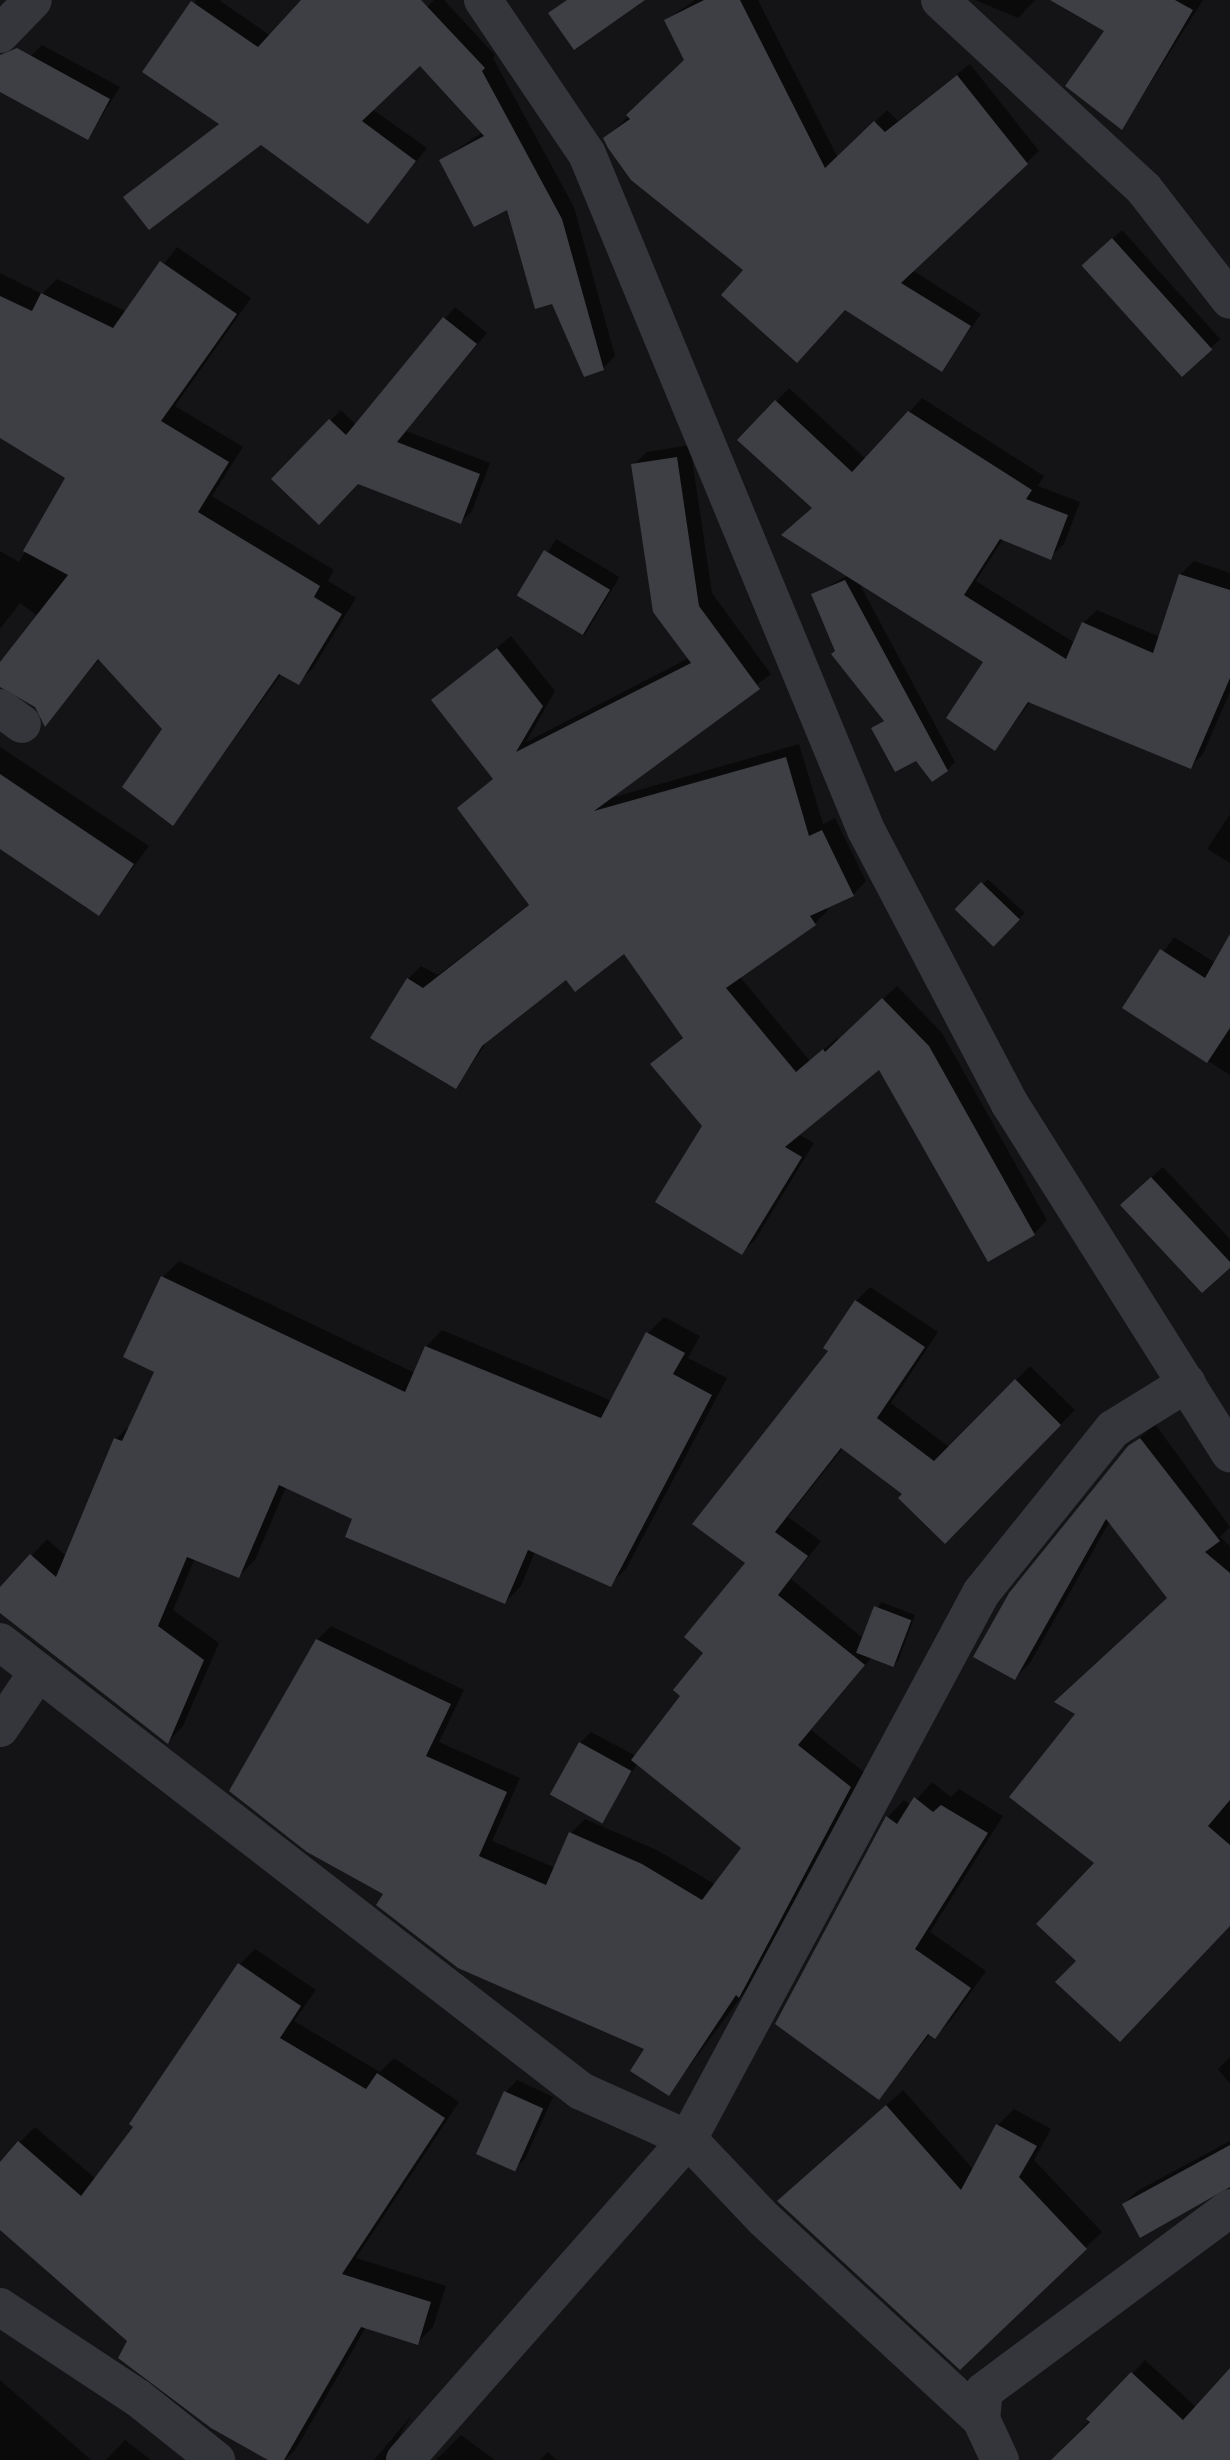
<!DOCTYPE html>
<html>
<head>
<meta charset="utf-8">
<style>
	body { margin:0 }
	#map { position:relative; width:1230px; height:2460px; overflow:hidden; background:#141416; font-family:"Noto Sans",sans-serif }
	div>[style] { position:absolute }
	[style*='--x'] { left:calc(var(--x)*1px); top:calc(var(--y)*1px); width:calc(var(--w)*1px); rotate:calc(var(--a)*1deg) }
	.shadow>* { inset:0; background:#0007; transform-origin:0 0 }
	.building>* { inset:0; background:#3e3f44; transform-origin:0 0 }
	.minor>* { height:38px; margin:-19px; padding:0 19px; transform-origin:19px; border-radius:19px; background:#34363b }
	span { translate:-50% -50%; white-space:nowrap; text-align:center; line-height:1.15; -webkit-text-stroke:7px #0f0f11; paint-order:stroke }
</style>
</head>
<body>
<div id="map">
	<div class="shadow">
		<i style="clip-path:polygon(195px 0,219px 0,271px 36px,303px 0,417px 0,426px 8px,434px 0,444px 0,495px 55px,493px 58px,574px 207px,615px 356px,603px 368px,553px 302px,508px 207px,441px 160px,483px 132px,420px 64px,372px 109px,427px 148px,368px 222px,261px 143px,125px 197px,220px 123px)"></i>
		<i style="clip-path:polygon(695px 0,758px 0,838px 158px,887px 110px,898px 121px,970px 64px,1039px 151px,912px 270px,981px 314px,942px 369px,846px 308px,746px 270px,605px 139px,686px 60px,666px 20px)"></i>
		<i style="clip-path:polygon(975px 0,1035px 0,1018px 18px)"></i>
		<i style="clip-path:polygon(1083px 0,1203px 0,1122px 128px,1107px 30px)"></i>
		<i style="clip-path:polygon(42px 45px,120px 87px,88px 138px,31px 56px)"></i>
		<i style="left:1122px;top:230px;width:147px;height:52px;rotate:48deg"></i>
		<i style="clip-path:polygon(177px 247px,251px 298px,175px 406px,243px 447px,212px 496px,334px 570px,328px 581px,356px 598px,313px 668px,298px 683px,282px 673px,173px 824px,165px 729px,100px 658px,46px 724px,65px 636px,20px 603px,0 629px,0 551px,19px 562px,67px 477px,0 436px,0 273px,42px 294px,57px 279px,127px 312px)"></i>
		<i style="clip-path:polygon(455px 307px,487px 333px,406px 431px,490px 463px,472px 511px,461px 522px,358px 482px,273px 479px,341px 410px,356px 425px)"></i>
		<i style="clip-path:polygon(789px 388px,866px 459px,922px 398px,1044px 476px,1038px 486px,1080px 502px,1064px 544px,1050px 557px,1003px 539px,976px 581px,1075px 643px,1083px 623px,1097px 610px,1160px 637px,1180px 575px,1194px 561px,1230px 573px,1230px 692px,1203px 754px,1190px 767px,1031px 701px,995px 749px,986px 661px,858px 581px,955px 762px,947px 770px,916px 759px,874px 728px,885px 719px,837px 650px,813px 595px,848px 575px,814px 507px,740px 439px)"></i>
		<i style="clip-path:polygon(690px 445px,712px 593px,771px 674px,608px 799px,799px 744px,823px 824px,835px 818px,866px 881px,853px 895px,826px 907px,828px 910px,815px 923px,740px 977px,810px 1061px,837px 1038px,839px 1041px,897px 986px,942px 1033px,1047px 1220px,1034px 1234px,879px 1068px,798px 1134px,814px 1143px,755px 1240px,741px 1253px,705px 1126px,653px 1064px,684px 1036px,624px 952px,566px 978px,491px 1036px,456px 1087px,408px 979px,421px 966px,438px 975px,530px 904px,459px 809px,494px 778px,433px 700px,511px 636px,555px 691px,526px 742px,689px 658px,633px 465px,647px 452px)"></i>
		<i style="left:556px;top:539px;width:74px;height:68px;rotate:31deg"></i>
		<i style="clip-path:polygon(0 747px,149px 846px,99px 914px,0 847px)"></i>
		<i style="clip-path:polygon(1230px 814px,1230px 863px,1207px 849px)"></i>
		<i style="left:988px;top:879px;width:50px;height:43px;rotate:43deg"></i>
		<i style="clip-path:polygon(1174px 937px,1216px 963px,1230px 938px,1230px 1075px,1125px 1008px)"></i>
		<i style="clip-path:polygon(1163px 1167px,1230px 1239px,1230px 1266px,1133px 1194px)"></i>
		<i style="clip-path:polygon(179px 1261px,415px 1373px,426px 1347px,442px 1330px,612px 1401px,648px 1333px,664px 1317px,700px 1336px,688px 1358px,727px 1378px,626px 1569px,610px 1585px,535px 1552px,521px 1586px,505px 1602px,354px 1518px,286px 1487px,255px 1560px,239px 1576px,195px 1558px,173px 1610px,219px 1643px,183px 1726px,168px 1742px,0 1609px,0 1590px,47px 1539px,66px 1556px,116px 1439px,132px 1423px,156px 1371px,163px 1277px)"></i>
		<i style="clip-path:polygon(870px 1287px,938px 1332px,891px 1403px,950px 1448px,1030px 1366px,1075px 1410px,945px 1542px,905px 1494px,843px 1448px,788px 1517px,821px 1541px,791px 1579px,864px 1639px,881px 1602px,915px 1615px,899px 1659px,894px 1665px,872px 1657px,811px 1730px,864px 1772px,753px 1981px,669px 2094px,647px 2048px,385px 1894px,317px 1640px,331px 1626px,464px 1690px,439px 1742px,520px 1778px,492px 1841px,556px 1868px,571px 1833px,585px 1819px,657px 1850px,716px 1885px,744px 1847px,638px 1763px,601px 1821px,580px 1743px,591px 1732px,636px 1756px,683px 1696px,747px 1562px,830px 1351px,856px 1301px)"></i>
		<i style="clip-path:polygon(1155px 1424px,1230px 1527px,1220px 1537px,1230px 1546px,1230px 1914px,1078px 1961px,1097px 1863px,1168px 1597px,1110px 1521px,1030px 1663px,1015px 1678px,1129px 1447px)"></i>
		<i style="clip-path:polygon(932px 1782px,951px 1797px,959px 1789px,1003px 1816px,930px 1932px,986px 1971px,951px 2020px,934px 2037px,930px 2034px,879px 2098px,777px 2023px,888px 1817px,904px 1800px,911px 1806px)"></i>
		<i style="clip-path:polygon(255px 1949px,316px 1990px,294px 2021px,380px 2072px,394px 2058px,459px 2102px,356px 2258px,446px 2286px,433px 2327px,417px 2343px,366px 2327px,296px 2449px,285px 2460px,271px 2460px,0 2228px,0 2165px,20px 2142px,35px 2127px,96px 2179px,136px 2126px,239px 1965px)"></i>
		<i style="clip-path:polygon(1230px 2057px,1230px 2084px,1218px 2069px)"></i>
		<i style="clip-path:polygon(517px 2080px,553px 2097px,525px 2159px,514px 2170px,477px 2154px,506px 2092px)"></i>
		<i style="clip-path:polygon(903px 2090px,974px 2170px,998px 2125px,1014px 2109px,1051px 2129px,1034px 2160px,1102px 2232px,960px 2367px,779px 2201px)"></i>
		<i style="clip-path:polygon(1230px 2141px,1230px 2187px,1124px 2204px,1137px 2191px)"></i>
		<i style="clip-path:polygon(1145px 2360px,1197px 2408px,1230px 2372px,1230px 2460px,1053px 2460px)"></i>
		<i style="clip-path:polygon(0 2380px,91px 2460px,0 2460px)"></i>
		<i style="clip-path:polygon(412px 2415px,399px 2437px,400px 2450px,410px 2460px,374px 2460px)"></i>
		<i style="clip-path:polygon(461px 2435px,495px 2460px,436px 2460px)"></i>
		<i style="clip-path:polygon(125px 2440px,151px 2460px,106px 2460px)"></i>
		<i style="clip-path:polygon(548px 2452px,557px 2460px,540px 2460px)"></i>
	</div>
	<div class="building">
		<i style="clip-path:polygon(301px 0,421px 0,485px 68px,482px 71px,562px 219px,604px 370px,584px 377px,552px 304px,535px 309px,507px 210px,474px 227px,439px 160px,484px 136px,420px 66px,362px 121px,416px 161px,368px 224px,261px 145px,149px 230px,123px 197px,219px 124px,142px 72px,191px 1px,258px 47px)"></i>
		<i style="clip-path:polygon(567px 0,645px 0,574px 50px,548px 13px)"></i>
		<i style="clip-path:polygon(704px 0,740px 0,825px 168px,874px 121px,885px 132px,957px 75px,1028px 164px,901px 283px,971px 326px,942px 372px,845px 310px,797px 363px,721px 295px,743px 270px,631px 180px,608px 148px,603px 138px,630px 119px,626px 115px,684px 60px,664px 20px)"></i>
		<i style="clip-path:polygon(1050px 0,1175px 0,1193px 10px,1122px 130px,1065px 86px,1104px 31px)"></i>
		<i style="clip-path:polygon(17px 48px,110px 99px,88px 140px,0 92px,0 55px)"></i>
		<i style="left:1112px;top:238px;width:150px;height:41px;rotate:48deg"></i>
		<i style="clip-path:polygon(160px 261px,237px 314px,161px 421px,229px 462px,198px 512px,320px 586px,314px 597px,342px 614px,299px 685px,279px 674px,173px 826px,122px 787px,162px 729px,98px 659px,45px 727px,35px 707px,0 687px,0 662px,68px 575px,23px 551px,65px 478px,0 438px,0 296px,32px 311px,41px 293px,113px 328px)"></i>
		<i style="clip-path:polygon(443px 317px,477px 344px,397px 442px,480px 474px,461px 524px,358px 484px,319px 525px,271px 479px,329px 419px,346px 435px)"></i>
		<i style="clip-path:polygon(775px 400px,852px 472px,908px 411px,1032px 490px,1026px 499px,1068px 515px,1051px 560px,1000px 539px,964px 595px,1066px 659px,1082px 622px,1153px 653px,1179px 574px,1230px 590px,1230px 678px,1191px 769px,1028px 702px,995px 751px,946px 718px,983px 662px,781px 535px,812px 508px,737px 440px)"></i>
		<i style="clip-path:polygon(677px 457px,699px 606px,760px 689px,594px 811px,786px 757px,809px 836px,822px 830px,854px 896px,810px 916px,816px 925px,726px 988px,796px 1072px,823px 1049px,825px 1052px,882px 998px,929px 1046px,1035px 1235px,988px 1262px,879px 1070px,785px 1147px,802px 1157px,742px 1255px,655px 1202px,702px 1126px,650px 1064px,683px 1038px,624px 954px,575px 992px,566px 980px,482px 1046px,456px 1089px,370px 1038px,407px 978px,423px 988px,529px 905px,457px 808px,493px 779px,431px 700px,497px 648px,543px 706px,516px 752px,691px 663px,653px 612px,631px 464px)"></i>
		<i style="left:544px;top:550px;width:77px;height:53px;rotate:31deg"></i>
		<i style="clip-path:polygon(845px 580px,948px 771px,932px 782px,916px 761px,895px 772px,871px 728px,884px 721px,831px 654px,835px 651px,811px 594px)"></i>
		<i style="clip-path:polygon(0 774px,134px 864px,99px 916px,0 849px)"></i>
		<i style="left:981px;top:882px;width:54px;height:38px;rotate:44deg"></i>
		<i style="clip-path:polygon(1230px 934px,1230px 1028px,1207px 1063px,1122px 1008px,1160px 949px,1205px 978px)"></i>
		<i style="clip-path:polygon(1151px 1177px,1230px 1262px,1230px 1268px,1202px 1293px,1120px 1205px)"></i>
		<i style="clip-path:polygon(161px 1276px,405px 1392px,425px 1346px,601px 1418px,646px 1332px,685px 1353px,673px 1374px,712px 1395px,611px 1587px,528px 1550px,505px 1604px,345px 1537px,352px 1519px,279px 1485px,239px 1578px,187px 1557px,158px 1626px,204px 1660px,168px 1744px,0 1613px,0 1587px,30px 1554px,56px 1577px,114px 1438px,122px 1441px,154px 1372px,123px 1357px)"></i>
		<i style="clip-path:polygon(855px 1300px,925px 1347px,877px 1418px,934px 1461px,1015px 1379px,1061px 1425px,945px 1544px,898px 1498px,902px 1494px,841px 1448px,775px 1532px,808px 1556px,778px 1595px,865px 1665px,798px 1745px,851px 1787px,739px 1998px,736px 1995px,669px 2096px,630px 2071px,644px 2049px,458px 1968px,376px 1905px,383px 1894px,307px 1852px,229px 1791px,316px 1639px,451px 1704px,426px 1756px,507px 1792px,479px 1856px,546px 1885px,569px 1832px,642px 1864px,702px 1900px,741px 1848px,631px 1760px,680px 1696px,673px 1690px,703px 1653px,684px 1637px,745px 1563px,692px 1524px,828px 1351px,823px 1348px)"></i>
		<i style="clip-path:polygon(1140px 1438px,1220px 1541px,1205px 1552px,1230px 1573px,1230px 1800px,1208px 1826px,1230px 1845px,1230px 1926px,1120px 2042px,1055px 1982px,1076px 1961px,1036px 1924px,1094px 1863px,1009px 1797px,1075px 1714px,1054px 1702px,1167px 1598px,1106px 1519px,1015px 1680px,973px 1657px,1009px 1593px,1128px 1446px)"></i>
		<i style="left:874px;top:1606px;width:40px;height:50px;rotate:21deg"></i>
		<i style="left:579px;top:1742px;width:60px;height:60px;rotate:29deg"></i>
		<i style="clip-path:polygon(914px 1797px,933px 1812px,941px 1805px,988px 1833px,915px 1949px,971px 1988px,935px 2039px,928px 2034px,879px 2100px,775px 2024px,886px 1816px,897px 1824px)"></i>
		<i style="clip-path:polygon(238px 1963px,301px 2006px,280px 2038px,366px 2089px,377px 2073px,445px 2118px,342px 2274px,431px 2302px,418px 2345px,361px 2327px,284px 2460px,268px 2460px,211px 2428px,118px 2358px,127px 2341px,0 2230px,0 2162px,18px 2141px,81px 2196px,133px 2127px,129px 2124px)"></i>
		<i style="left:504px;top:2091px;width:43px;height:69px;rotate:24deg"></i>
		<i style="clip-path:polygon(886px 2105px,961px 2190px,996px 2124px,1037px 2146px,1019px 2177px,1087px 2249px,960px 2370px,777px 2201px)"></i>
		<i style="clip-path:polygon(1230px 2145px,1230px 2187px,1140px 2238px,1122px 2204px)"></i>
		<i style="clip-path:polygon(1230px 2368px,1230px 2460px,1051px 2460px,1090px 2422px,1086px 2419px,1131px 2372px,1183px 2420px)"></i>
	</div>
	<div class="minor">
		<i style="--x:483;--y:0;--w:186;--a:56"></i>
		<i style="--x:587;--y:154;--w:731;--a:67.57"></i>
		<i style="--x:866;--y:830;--w:310;--a:62.3"></i>
		<i style="--x:1010;--y:1104;--w:413;--a:57.8"></i>
		<i style="--x:940;--y:0;--w:278;--a:42.8"></i>
		<i style="--x:1144;--y:189;--w:140;--a:52.2"></i>
		<i style="--x:0;--y:34;--w:47;--a:-45.9"></i>
		<i style="--x:0;--y:708;--w:27;--a:36"></i>
		<i style="--x:0;--y:1642;--w:734;--a:37.7"></i>
		<i style="--x:581;--y:2091;--w:117;--a:24.2"></i>
		<i style="--x:688;--y:2139;--w:110;--a:46.5"></i>
		<i style="--x:764;--y:2219;--w:295;--a:42.7"></i>
		<i style="--x:0;--y:1728;--w:68;--a:-55.8"></i>
		<i style="--x:0;--y:2307;--w:165;--a:33.4"></i>
		<i style="--x:138;--y:2398;--w:100;--a:38.5"></i>
		<i style="--x:405;--y:2460;--w:428;--a:-48.6"></i>
		<i style="--x:688;--y:2139;--w:620;--a:-61.78"></i>
		<i style="--x:981;--y:1593;--w:211;--a:-51.2"></i>
		<i style="--x:1113;--y:1429;--w:87;--a:-31.9"></i>
		<i style="--x:1000;--y:2460;--w:45;--a:-114.9"></i>
		<i style="--x:981;--y:2419;--w:28;--a:-84"></i>
		<i style="--x:984;--y:2391;--w:307;--a:-36.6"></i>
	</div>
</div>
</body>
</html>
